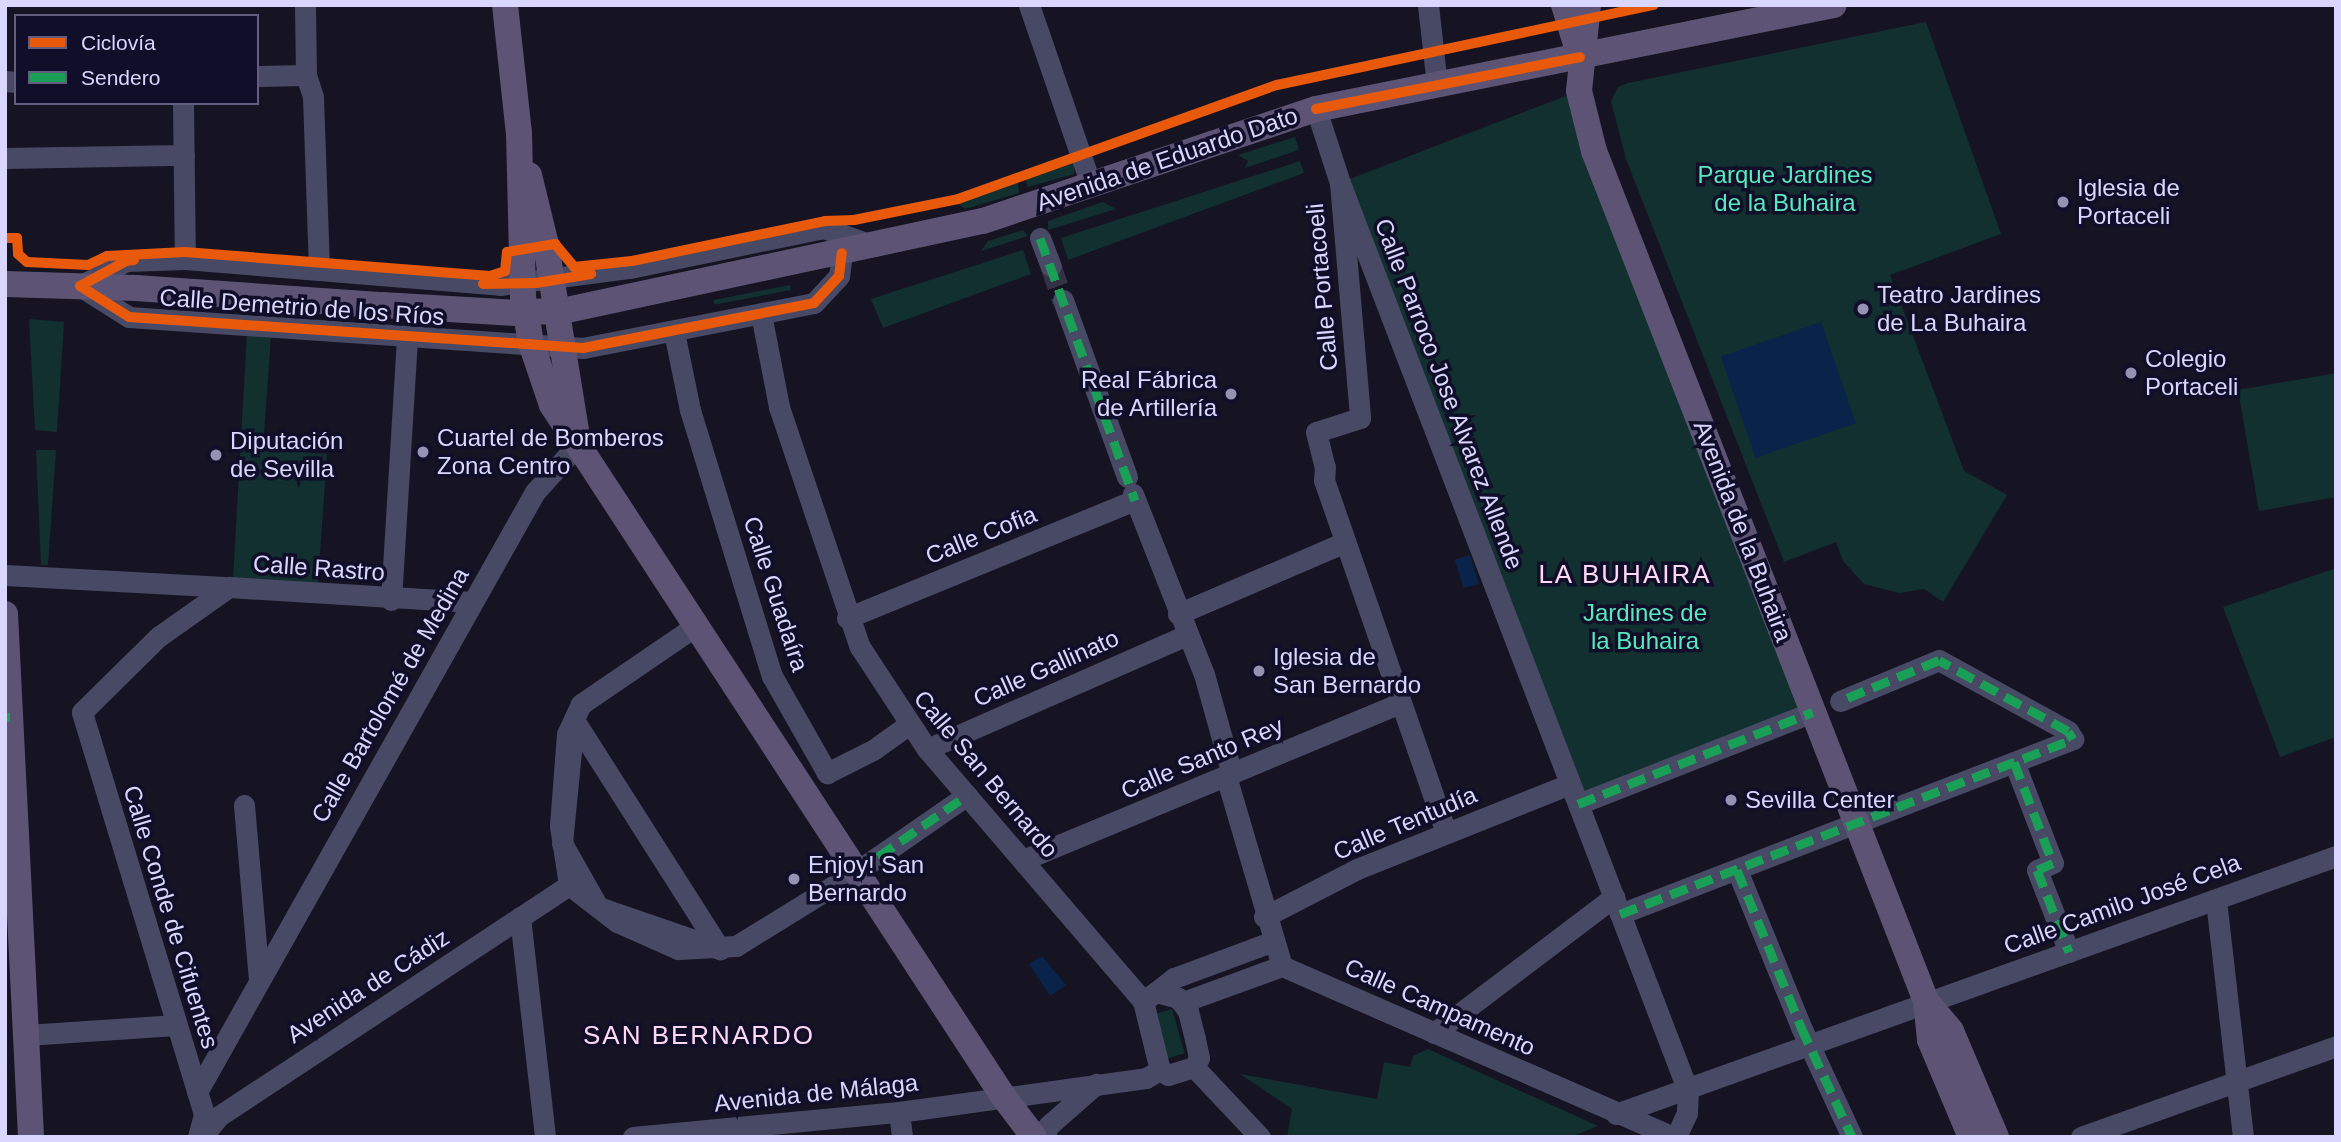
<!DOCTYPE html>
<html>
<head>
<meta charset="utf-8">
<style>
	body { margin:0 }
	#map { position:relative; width:2341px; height:1142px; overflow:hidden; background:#161423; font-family:Arial,sans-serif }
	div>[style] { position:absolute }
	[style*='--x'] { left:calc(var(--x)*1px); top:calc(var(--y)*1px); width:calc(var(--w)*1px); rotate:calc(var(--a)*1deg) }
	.green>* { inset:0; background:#11302f; transform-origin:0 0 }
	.water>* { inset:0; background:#09234a; transform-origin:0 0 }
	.minor-tunnel>* { height:21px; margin-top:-10.5px; transform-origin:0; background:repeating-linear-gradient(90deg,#333144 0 21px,transparent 0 31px) }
	.minor>* { height:21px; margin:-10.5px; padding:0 10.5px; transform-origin:10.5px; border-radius:10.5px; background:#484964 }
	.major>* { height:26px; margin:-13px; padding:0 13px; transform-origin:13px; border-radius:13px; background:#5d5475 }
	.major-bridge>* { height:26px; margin:-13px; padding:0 13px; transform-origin:13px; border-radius:13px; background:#5d5475 }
	.quiet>* { height:9px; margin-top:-4.5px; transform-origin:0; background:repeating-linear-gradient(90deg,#1a9f57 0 18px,transparent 0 27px) }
	.cycleway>* { height:10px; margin:-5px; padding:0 5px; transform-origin:5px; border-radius:5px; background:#e8590c }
	.dots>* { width:19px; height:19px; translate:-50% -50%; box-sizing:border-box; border:4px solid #110e29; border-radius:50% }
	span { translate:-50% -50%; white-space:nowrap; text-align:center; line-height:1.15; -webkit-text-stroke:7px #110e29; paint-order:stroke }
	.street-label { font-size:24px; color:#d9d6ff }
	.park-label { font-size:24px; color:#58e9be }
	.poi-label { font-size:24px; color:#d9d6ff }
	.left { translate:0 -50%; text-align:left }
	.right { translate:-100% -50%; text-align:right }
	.neighbourhood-label { font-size:26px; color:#ffd8f3; letter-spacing:2px }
	.frame { position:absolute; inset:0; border:7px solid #d9d6ff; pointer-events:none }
	.legend { position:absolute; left:14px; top:14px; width:245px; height:91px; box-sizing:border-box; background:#110e29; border:2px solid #615e7f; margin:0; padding:9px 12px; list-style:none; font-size:21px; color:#d9d6ff }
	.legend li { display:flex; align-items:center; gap:14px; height:35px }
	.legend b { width:35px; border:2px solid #615e7f }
</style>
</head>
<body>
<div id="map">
	<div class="green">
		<i style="clip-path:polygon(1926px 22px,2001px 234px,1890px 275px,1964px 471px,2007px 495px,1943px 602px,1924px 589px,1899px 593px,1864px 584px,1843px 561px,1836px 542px,1784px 562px,1626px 159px,1611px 101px,1618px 87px,1628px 83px)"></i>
		<i style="left:1579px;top:91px;width:664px;height:256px;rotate:69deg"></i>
		<i style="clip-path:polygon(1295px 137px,1299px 150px,1245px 168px,1248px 161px,1238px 155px)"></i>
		<i style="clip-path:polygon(1300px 161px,1304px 173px,1068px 260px,1061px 238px)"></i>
		<i style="clip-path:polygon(1074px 162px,1074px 174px,1028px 187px,1025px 179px)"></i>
		<i style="clip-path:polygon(1018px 182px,1019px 193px,965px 209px,961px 206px,959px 202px)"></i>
		<i style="clip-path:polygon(1103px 202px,1116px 209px,1048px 230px,1048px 221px)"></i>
		<i style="clip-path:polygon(1023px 230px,1028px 236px,981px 251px,988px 241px)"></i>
		<i style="clip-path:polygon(1023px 250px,1031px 274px,883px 328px,871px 299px)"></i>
		<i style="left:790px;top:285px;width:5px;height:78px;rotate:79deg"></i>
		<i style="clip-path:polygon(29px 319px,64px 322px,57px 432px,35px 430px)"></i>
		<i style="clip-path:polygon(247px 334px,271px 336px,263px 449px,327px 454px,318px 583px,233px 578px)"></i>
		<i style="clip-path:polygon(2336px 373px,2336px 497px,2259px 511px,2238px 390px)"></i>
		<i style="clip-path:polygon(36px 450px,56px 450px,48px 565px,41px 565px)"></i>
		<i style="clip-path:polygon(2336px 568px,2336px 737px,2280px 757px,2223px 607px)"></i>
		<i style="left:1172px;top:1009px;width:46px;height:20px;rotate:74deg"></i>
		<i style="clip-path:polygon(1428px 1049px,1598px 1126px,1571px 1137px,1287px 1137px,1292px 1109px,1240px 1074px,1377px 1099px,1384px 1062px,1410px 1067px,1413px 1056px)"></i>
	</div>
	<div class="water">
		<i style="left:1821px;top:322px;width:107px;height:106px;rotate:71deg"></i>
		<i style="left:1470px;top:555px;width:30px;height:16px;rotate:73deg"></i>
		<i style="clip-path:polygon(1042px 956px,1066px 985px,1050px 996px,1029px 964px)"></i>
	</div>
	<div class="minor-tunnel">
		<i style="--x:1051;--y:266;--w:36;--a:71"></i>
	</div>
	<div class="minor">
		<i style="--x:305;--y:5;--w:70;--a:89.2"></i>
		<i style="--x:306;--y:75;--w:23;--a:72"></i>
		<i style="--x:313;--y:97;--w:173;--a:88"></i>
		<i style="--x:1029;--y:5;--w:190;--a:71"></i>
		<i style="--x:1428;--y:5;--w:81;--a:83.6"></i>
		<i style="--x:257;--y:76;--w:49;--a:-1.2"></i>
		<i style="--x:5;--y:81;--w:11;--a:5"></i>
		<i style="--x:183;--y:103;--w:156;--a:89.3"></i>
		<i style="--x:1316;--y:109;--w:78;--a:72"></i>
		<i style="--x:1340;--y:183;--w:236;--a:85.1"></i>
		<i style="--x:1360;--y:418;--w:46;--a:162.3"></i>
		<i style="--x:1316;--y:432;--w:36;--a:76"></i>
		<i style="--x:1325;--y:467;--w:13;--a:94"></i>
		<i style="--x:1324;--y:480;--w:373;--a:70.9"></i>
		<i style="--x:5;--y:158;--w:179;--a:-1"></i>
		<i style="--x:1340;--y:183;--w:972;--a:69.03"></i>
		<i style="--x:1688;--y:1091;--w:22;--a:93"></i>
		<i style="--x:1687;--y:1113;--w:26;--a:115"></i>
		<i style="--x:1040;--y:238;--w:30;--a:69"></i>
		<i style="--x:842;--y:253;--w:23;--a:97"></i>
		<i style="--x:839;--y:276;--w:37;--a:133"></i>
		<i style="--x:814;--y:303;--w:235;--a:169"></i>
		<i style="--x:583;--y:348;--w:455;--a:-176.1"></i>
		<i style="--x:129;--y:317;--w:58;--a:-147.7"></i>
		<i style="--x:80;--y:286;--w:52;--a:-28.5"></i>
		<i style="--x:126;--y:261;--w:59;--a:-1.9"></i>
		<i style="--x:185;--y:259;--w:316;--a:4.7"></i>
		<i style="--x:500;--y:285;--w:131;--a:-7.5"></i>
		<i style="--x:630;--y:268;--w:198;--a:-11.7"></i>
		<i style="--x:824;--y:228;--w:53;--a:19.8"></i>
		<i style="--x:1063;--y:300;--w:188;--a:70.1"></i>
		<i style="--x:761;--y:314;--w:95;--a:79"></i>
		<i style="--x:779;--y:407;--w:253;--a:71.4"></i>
		<i style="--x:860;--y:647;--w:122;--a:56.7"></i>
		<i style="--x:927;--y:749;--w:332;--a:49.4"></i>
		<i style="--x:674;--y:332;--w:80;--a:78.4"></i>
		<i style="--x:690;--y:410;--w:278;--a:72.9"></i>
		<i style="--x:772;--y:676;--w:112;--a:60.4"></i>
		<i style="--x:827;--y:773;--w:51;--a:-26.6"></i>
		<i style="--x:873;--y:750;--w:43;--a:-35.5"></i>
		<i style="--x:1133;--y:494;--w:193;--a:68.5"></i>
		<i style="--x:1204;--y:674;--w:104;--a:74.4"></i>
		<i style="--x:5;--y:575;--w:224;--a:3.1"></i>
		<i style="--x:391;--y:600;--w:265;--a:-86.5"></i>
		<i style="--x:1178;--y:614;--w:182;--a:-23.3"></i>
		<i style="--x:847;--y:618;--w:311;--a:-22.3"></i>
		<i style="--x:694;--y:627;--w:137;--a:145.7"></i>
		<i style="--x:581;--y:704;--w:33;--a:115"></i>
		<i style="--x:567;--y:734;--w:92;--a:94.4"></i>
		<i style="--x:560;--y:826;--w:60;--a:81.3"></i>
		<i style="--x:569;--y:885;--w:61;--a:37.6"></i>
		<i style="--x:617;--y:922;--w:67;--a:23.9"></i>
		<i style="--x:678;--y:949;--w:58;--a:-3"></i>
		<i style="--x:736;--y:946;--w:141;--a:-31.7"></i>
		<i style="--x:856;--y:872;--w:135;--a:-34.7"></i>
		<i style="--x:574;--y:720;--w:272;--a:57.5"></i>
		<i style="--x:720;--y:949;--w:129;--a:-161"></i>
		<i style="--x:598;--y:907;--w:73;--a:-119.4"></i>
		<i style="--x:562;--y:843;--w:124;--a:-84.4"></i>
		<i style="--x:927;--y:749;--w:284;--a:-23.7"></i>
		<i style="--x:2014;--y:762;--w:108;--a:68.9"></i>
		<i style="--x:2053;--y:863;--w:17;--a:156"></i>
		<i style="--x:2037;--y:870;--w:88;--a:68.7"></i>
		<i style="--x:1226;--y:776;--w:198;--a:73.6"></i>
		<i style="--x:1578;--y:804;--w:252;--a:-21.4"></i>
		<i style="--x:244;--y:805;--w:175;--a:85.1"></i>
		<i style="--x:1023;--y:860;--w:409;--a:-22.6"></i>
		<i style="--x:1737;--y:870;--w:170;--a:67.8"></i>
		<i style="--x:1801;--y:1027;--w:121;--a:65.1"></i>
		<i style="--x:2216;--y:900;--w:239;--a:83.5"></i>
		<i style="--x:1620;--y:914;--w:486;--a:-21.1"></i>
		<i style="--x:2073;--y:739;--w:9;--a:-122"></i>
		<i style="--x:2068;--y:731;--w:147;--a:-151.2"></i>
		<i style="--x:1939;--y:660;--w:107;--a:157.5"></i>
		<i style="--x:520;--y:917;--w:221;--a:83.5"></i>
		<i style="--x:1264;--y:917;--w:105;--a:-27.3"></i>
		<i style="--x:1357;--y:869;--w:229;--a:-21.8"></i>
		<i style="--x:1156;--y:992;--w:23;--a:-38"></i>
		<i style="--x:1174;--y:978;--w:103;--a:-20.4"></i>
		<i style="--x:1143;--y:1001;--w:16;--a:-35"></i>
		<i style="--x:1156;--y:992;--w:23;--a:15"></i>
		<i style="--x:1178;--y:998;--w:16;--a:52"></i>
		<i style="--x:1188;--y:1011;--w:29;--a:76"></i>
		<i style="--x:1195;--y:1039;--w:19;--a:78"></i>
		<i style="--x:1199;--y:1058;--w:10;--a:119"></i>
		<i style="--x:1194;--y:1067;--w:27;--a:163"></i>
		<i style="--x:1168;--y:1075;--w:9;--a:-148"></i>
		<i style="--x:1143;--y:1001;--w:71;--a:76.2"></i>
		<i style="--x:1183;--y:1002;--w:105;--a:-20"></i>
		<i style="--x:1282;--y:966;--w:428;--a:23.6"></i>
		<i style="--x:1434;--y:1033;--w:226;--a:-37.1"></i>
		<i style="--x:26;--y:1035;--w:150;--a:-3.8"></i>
		<i style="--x:1194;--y:1067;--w:96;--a:46.7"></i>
		<i style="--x:197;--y:1092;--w:689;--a:-60.61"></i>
		<i style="--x:535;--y:492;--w:64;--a:-48.1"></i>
		<i style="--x:899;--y:1112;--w:25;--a:83"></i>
		<i style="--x:1616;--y:1114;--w:765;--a:-19.71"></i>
		<i style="--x:198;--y:1137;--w:24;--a:-75"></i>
		<i style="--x:204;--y:1114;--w:420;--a:-106.9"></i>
		<i style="--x:82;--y:712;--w:107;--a:-44.6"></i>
		<i style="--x:158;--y:637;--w:87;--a:-35.2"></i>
		<i style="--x:229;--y:587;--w:244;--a:3.5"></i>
		<i style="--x:202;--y:1137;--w:27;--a:-51"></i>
		<i style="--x:219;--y:1116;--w:419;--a:-33.4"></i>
		<i style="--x:633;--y:1137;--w:267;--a:-5.4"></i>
		<i style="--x:899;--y:1112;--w:249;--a:-7.8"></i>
		<i style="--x:1146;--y:1078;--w:16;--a:-30"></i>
		<i style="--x:1045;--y:1137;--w:11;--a:-75"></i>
		<i style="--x:1048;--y:1126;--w:64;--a:-41.2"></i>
		<i style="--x:2081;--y:1137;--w:271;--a:-19.6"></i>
	</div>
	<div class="major">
		<i style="--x:505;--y:5;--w:129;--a:83.8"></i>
		<i style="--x:519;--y:133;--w:164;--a:88.6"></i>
		<i style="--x:523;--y:297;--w:47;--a:80.1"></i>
		<i style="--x:531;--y:343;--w:65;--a:71.3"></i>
		<i style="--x:552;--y:405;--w:825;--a:56.87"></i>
		<i style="--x:1003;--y:1096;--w:51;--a:52.9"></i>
		<i style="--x:1564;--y:5;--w:54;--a:72.9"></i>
		<i style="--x:1588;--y:5;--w:86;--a:96"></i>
		<i style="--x:1579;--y:91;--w:62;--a:76"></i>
		<i style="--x:1594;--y:151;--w:913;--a:68.66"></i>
		<i style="--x:1926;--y:1001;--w:39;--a:84"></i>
		<i style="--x:1930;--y:1040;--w:105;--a:67.1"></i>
		<i style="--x:529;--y:175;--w:72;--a:76.3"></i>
		<i style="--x:546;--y:245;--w:194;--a:80.8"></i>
		<i style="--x:5;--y:284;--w:131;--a:1.7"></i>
		<i style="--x:136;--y:288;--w:247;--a:4"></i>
		<i style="--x:567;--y:310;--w:425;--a:-12.1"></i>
		<i style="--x:983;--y:221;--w:351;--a:-18.6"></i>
		<i style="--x:1316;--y:109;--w:528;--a:-11.35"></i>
		<i style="--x:5;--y:614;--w:524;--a:87.15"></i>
		<i style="--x:1926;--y:1001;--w:39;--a:50"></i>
		<i style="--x:1951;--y:1031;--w:115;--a:67"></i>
	</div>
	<div class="major-bridge">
		<i style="--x:382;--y:305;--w:135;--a:3.4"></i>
		<i style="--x:517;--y:313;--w:50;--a:-3.4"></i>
	</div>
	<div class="quiet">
		<i style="--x:1040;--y:238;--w:279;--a:70.1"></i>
		<i style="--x:5;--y:717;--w:5;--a:0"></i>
		<i style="--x:2014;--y:762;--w:108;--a:68.9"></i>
		<i style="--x:2053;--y:863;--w:17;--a:156"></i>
		<i style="--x:2037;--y:870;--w:88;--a:68.7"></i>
		<i style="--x:1578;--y:804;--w:252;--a:-21.4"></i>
		<i style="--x:1737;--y:870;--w:170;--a:67.8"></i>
		<i style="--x:1801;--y:1027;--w:121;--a:65.1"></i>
		<i style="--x:856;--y:872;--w:135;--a:-34.7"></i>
		<i style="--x:1620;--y:914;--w:486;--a:-21.1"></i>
		<i style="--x:2073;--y:739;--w:9;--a:-122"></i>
		<i style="--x:2068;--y:731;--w:147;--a:-151.2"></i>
		<i style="--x:1939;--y:660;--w:107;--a:157.5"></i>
	</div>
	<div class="cycleway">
		<i style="--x:1316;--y:109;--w:269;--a:-11.1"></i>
		<i style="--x:5;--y:238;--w:12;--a:0"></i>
		<i style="--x:17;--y:238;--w:16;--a:86"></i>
		<i style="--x:18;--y:254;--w:12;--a:42"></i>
		<i style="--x:27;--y:262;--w:61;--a:2.8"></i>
		<i style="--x:88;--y:265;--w:21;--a:-25"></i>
		<i style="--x:107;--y:256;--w:78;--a:-2.9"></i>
		<i style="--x:185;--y:252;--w:306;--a:4.5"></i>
		<i style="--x:490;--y:276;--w:16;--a:-18"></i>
		<i style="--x:505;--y:271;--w:19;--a:-84"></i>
		<i style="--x:507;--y:252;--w:49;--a:-9.5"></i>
		<i style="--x:555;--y:244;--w:30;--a:50"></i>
		<i style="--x:574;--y:267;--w:58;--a:-5.9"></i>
		<i style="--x:632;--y:261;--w:197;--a:-11.7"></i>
		<i style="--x:825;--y:221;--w:29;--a:-2"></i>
		<i style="--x:854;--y:220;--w:106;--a:-11.4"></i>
		<i style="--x:958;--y:199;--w:339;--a:-19.7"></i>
		<i style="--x:1277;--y:85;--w:385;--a:-12"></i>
		<i style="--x:134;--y:260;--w:8;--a:173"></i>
		<i style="--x:126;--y:261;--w:52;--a:151.5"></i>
		<i style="--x:80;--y:286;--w:58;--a:32.3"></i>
		<i style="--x:129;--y:317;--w:455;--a:3.9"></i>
		<i style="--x:583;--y:348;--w:235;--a:-11"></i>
		<i style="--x:814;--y:303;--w:37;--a:-47"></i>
		<i style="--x:839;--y:276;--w:23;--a:-83"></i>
		<i style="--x:483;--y:284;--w:53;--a:-1.1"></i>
		<i style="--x:536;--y:283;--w:56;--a:-9.3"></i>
	</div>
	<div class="dots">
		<i style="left:2063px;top:202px;background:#9592b2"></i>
		<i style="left:1863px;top:309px;background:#9592b2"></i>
		<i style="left:2131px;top:373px;background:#9592b2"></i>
		<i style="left:1231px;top:394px;background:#9592b2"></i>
		<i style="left:423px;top:452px;background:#9592b2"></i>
		<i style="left:216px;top:455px;background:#9592b2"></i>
		<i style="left:1259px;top:671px;background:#9592b2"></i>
		<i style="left:1731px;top:800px;background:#9592b2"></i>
		<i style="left:794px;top:879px;background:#9592b2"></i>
	</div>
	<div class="street-label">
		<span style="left:1167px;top:159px;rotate:-19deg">Avenida de Eduardo Dato</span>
		<span style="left:1322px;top:287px;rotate:-95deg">Calle Portacoeli</span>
		<span style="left:302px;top:307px;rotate:4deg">Calle Demetrio de los Ríos</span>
		<span style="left:1449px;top:394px;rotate:69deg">Calle Parroco Jose Alvarez Allende</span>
		<span style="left:1743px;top:531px;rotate:69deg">Avenida de la Buhaira</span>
		<span style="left:981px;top:535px;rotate:-22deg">Calle Cofia</span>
		<span style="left:319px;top:568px;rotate:4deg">Calle Rastro</span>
		<span style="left:776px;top:594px;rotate:72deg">Calle Guadaíra</span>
		<span style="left:1046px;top:668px;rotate:-24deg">Calle Gallinato</span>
		<span style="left:390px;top:695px;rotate:-60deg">Calle Bartolomé de Medina</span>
		<span style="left:1202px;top:758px;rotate:-23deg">Calle Santo Rey</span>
		<span style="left:986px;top:774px;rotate:50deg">Calle San Bernardo</span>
		<span style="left:1405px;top:823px;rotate:-23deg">Calle Tentudía</span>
		<span style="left:2122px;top:904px;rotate:-20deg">Calle Camilo José Cela</span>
		<span style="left:171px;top:917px;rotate:73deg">Calle Conde de Cifuentes</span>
		<span style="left:368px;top:986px;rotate:-33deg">Avenida de Cádiz</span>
		<span style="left:1440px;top:1007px;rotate:24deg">Calle Campamento</span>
		<span style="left:816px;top:1093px;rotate:-6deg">Avenida de Málaga</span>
	</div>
	<div class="park-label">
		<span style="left:1785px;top:189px">Parque Jardines<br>de la Buhaira</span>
		<span style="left:1645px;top:627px">Jardines de<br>la Buhaira</span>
	</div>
	<div class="poi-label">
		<span class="left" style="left:2077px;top:202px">Iglesia de<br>Portaceli</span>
		<span class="left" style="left:1877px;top:309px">Teatro Jardines<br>de La Buhaira</span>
		<span class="left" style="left:2145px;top:373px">Colegio<br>Portaceli</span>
		<span class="right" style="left:1217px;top:394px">Real Fábrica<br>de Artillería</span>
		<span class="left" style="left:437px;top:452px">Cuartel de Bomberos<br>Zona Centro</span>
		<span class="left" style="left:230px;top:455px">Diputación<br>de Sevilla</span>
		<span class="left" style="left:1273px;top:671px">Iglesia de<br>San Bernardo</span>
		<span class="left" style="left:1745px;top:800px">Sevilla Center</span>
		<span class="left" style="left:808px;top:879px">Enjoy! San<br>Bernardo</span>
	</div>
	<div class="neighbourhood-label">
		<span style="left:1625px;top:575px">LA BUHAIRA</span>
		<span style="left:699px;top:1036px">SAN BERNARDO</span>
	</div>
	<div class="frame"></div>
	<ul class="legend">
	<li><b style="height:9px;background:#e8590c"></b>Ciclovía</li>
	<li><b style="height:9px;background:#1a9f57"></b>Sendero</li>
	</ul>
</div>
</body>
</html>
